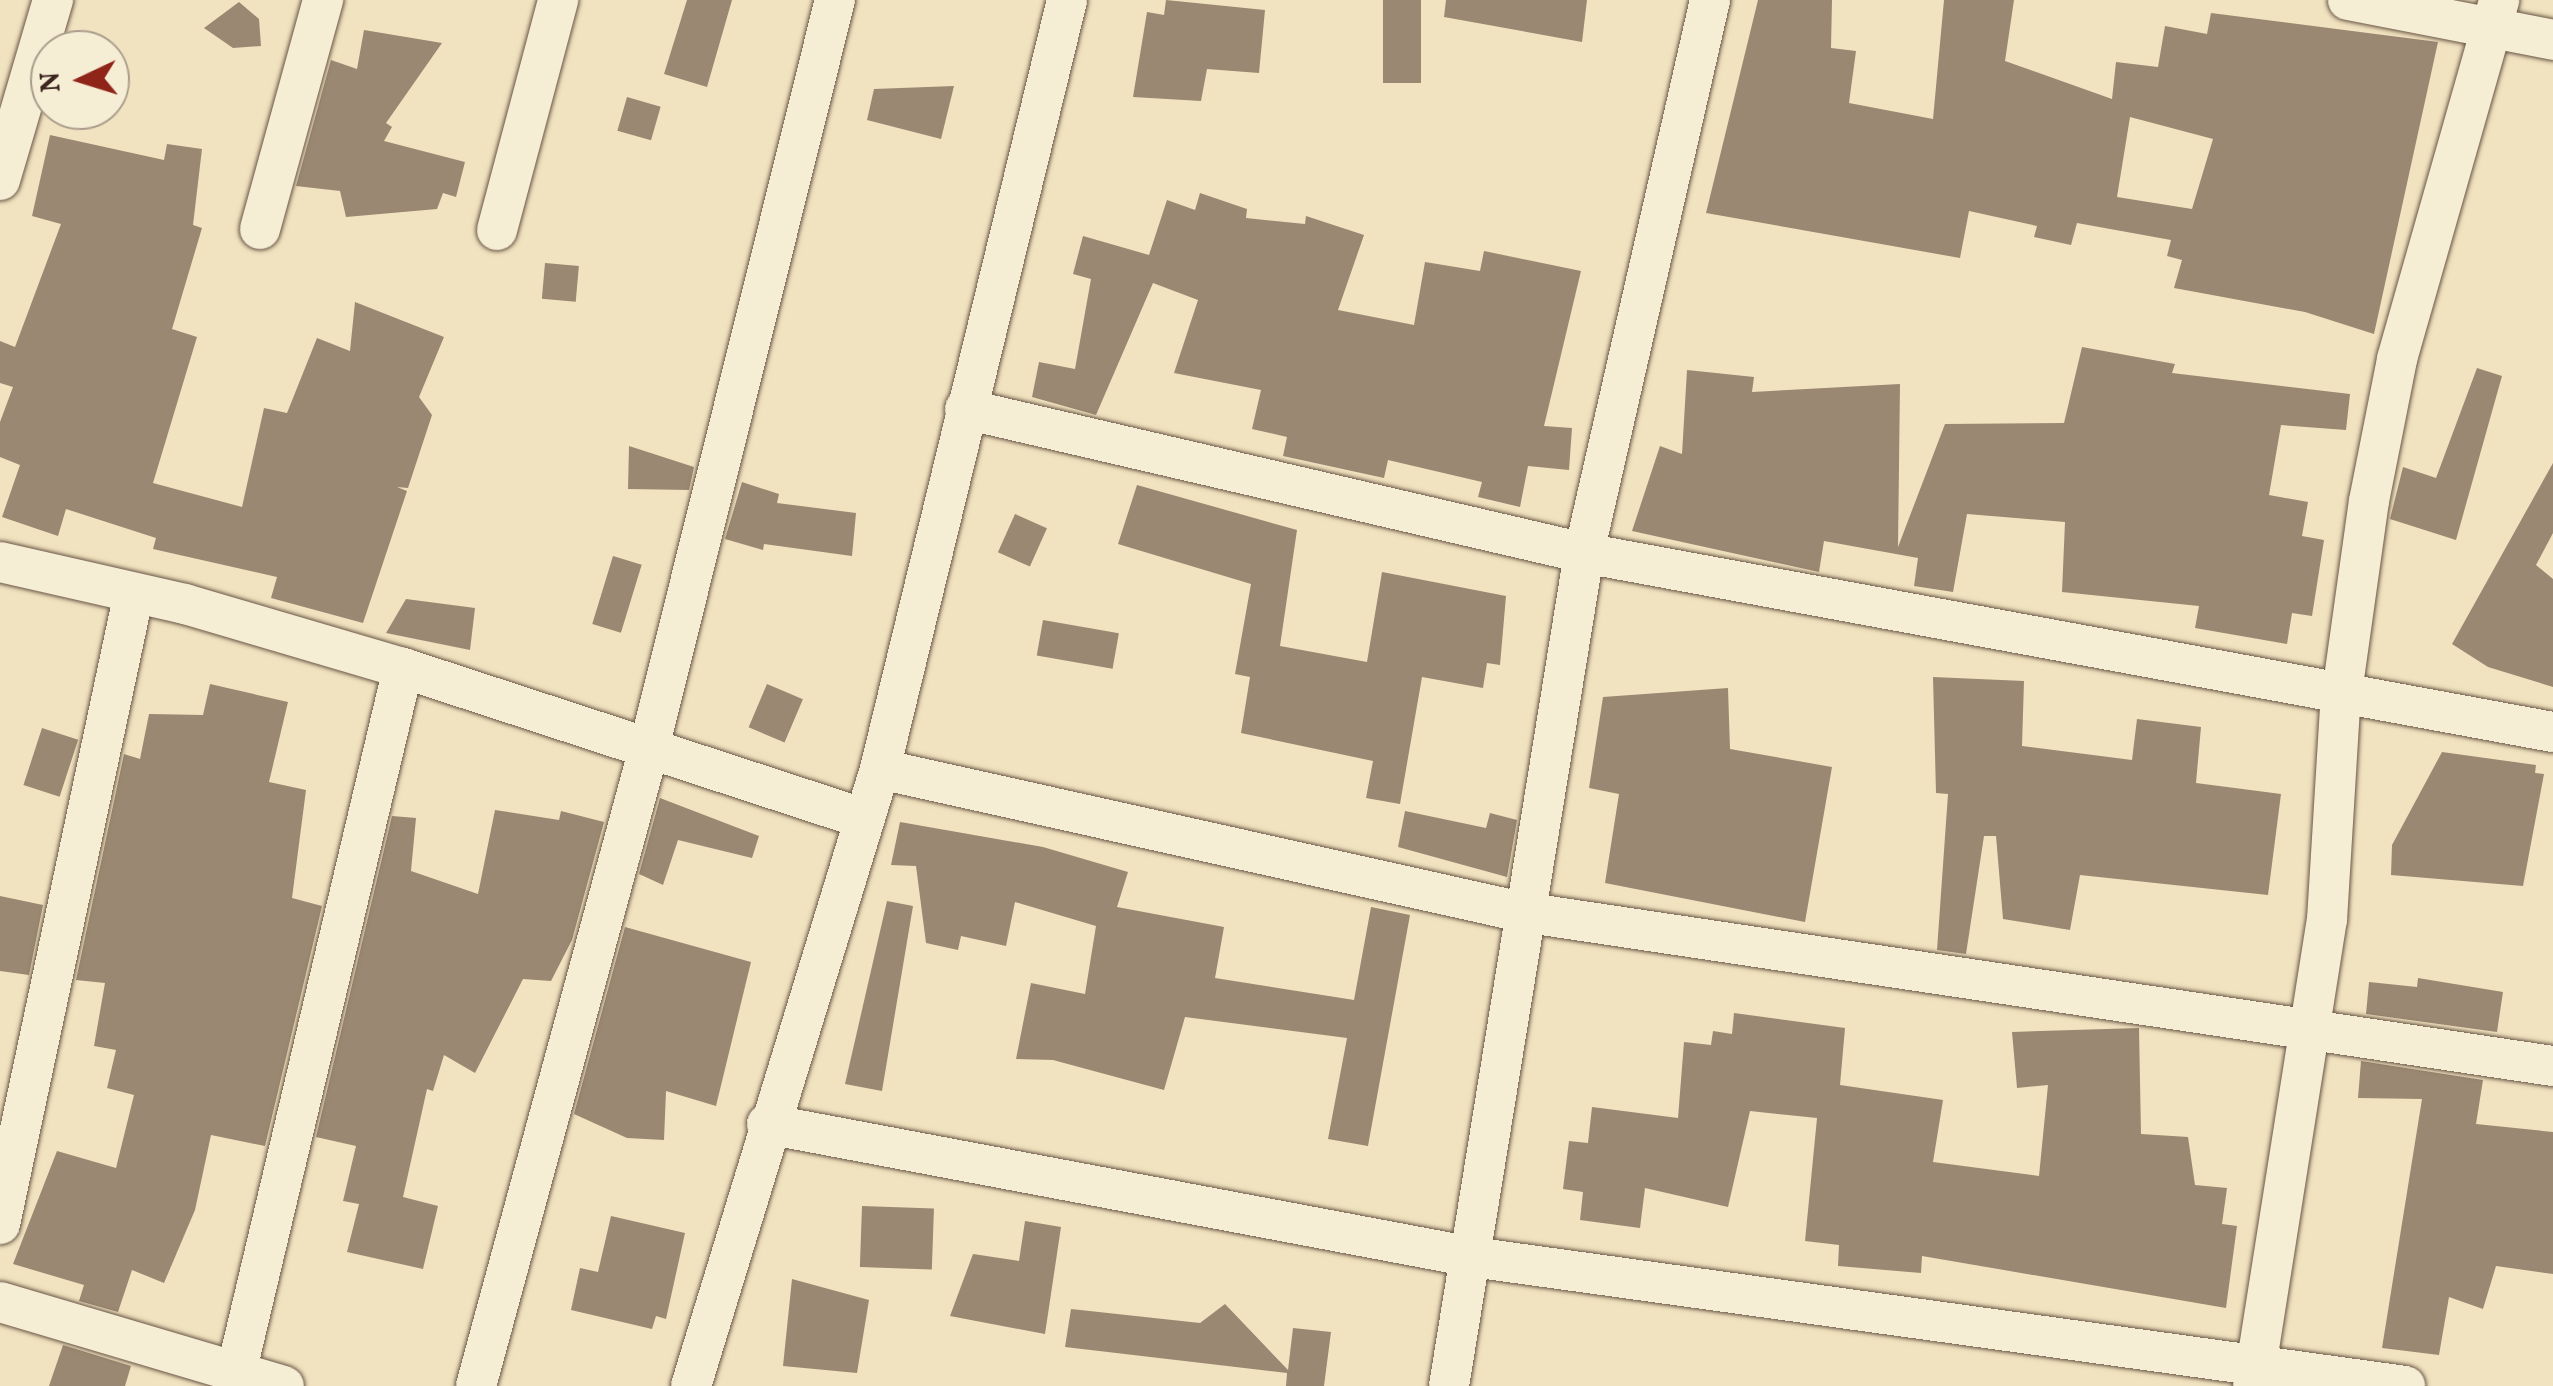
<!DOCTYPE html>
<html>
<head>
<meta charset="utf-8">
<style>
	body { margin:0 }
	#map { position:relative; width:2553px; height:1386px; overflow:hidden; background:#f1e3bf; font-family:Vollkorn,serif }
	div>[style] { position:absolute }
	[style*='--x'] { left:calc(var(--x)*1px); top:calc(var(--y)*1px); width:calc(var(--w)*1px); rotate:calc(var(--a)*1deg) }
	.building>* { inset:0; background:#9a8872; transform-origin:0 0 }
	.roads { filter:drop-shadow(0 0 2px #685546) drop-shadow(0 0 2px #685546) }
	.street>* { height:40px; margin:-20px; padding:0 20px; transform-origin:20px; border-radius:20px; background:#f6edd5 }
	span { translate:-50% -50%; white-space:nowrap; text-align:center; line-height:1.15; -webkit-text-stroke:8px #f6edd5; paint-order:stroke }
	.north { position:absolute; left:30px; top:30px; width:100px; height:100px; box-sizing:border-box; background:#f6edd5; border:2px solid #ab9d8c; border-radius:50%; rotate:266deg; font-size:28px; font-weight:700; line-height:40px; text-align:center; color:#3b261e }
	.north::after { content:''; display:block; margin:auto; width:35px; height:45px; background:#8f2418; clip-path:polygon(50% 0,100% 100%,50% 72%,0 100%) }
</style>
</head>
<body>
<div id="map">
	<div class="building">
		<i style="clip-path:polygon(687px 0,732px 0,707px 87px,664px 74px)"></i>
		<i style="clip-path:polygon(1166px 0,1265px 10px,1259px 73px,1207px 69px,1201px 101px,1133px 97px,1147px 12px,1164px 15px)"></i>
		<i style="left:1383px;top:0;width:38px;height:83px"></i>
		<i style="clip-path:polygon(1446px 0,1587px 0,1582px 42px,1444px 17px)"></i>
		<i style="clip-path:polygon(evenodd,1758px 0,1832px 0,1831px 48px,1856px 51px,1849px 103px,1933px 119px,1944px 0,2014px 0,2005px 61px,2112px 99px,2116px 62px,2158px 67px,2165px 26px,2207px 34px,2211px 13px,2438px 42px,2374px 334px,2305px 312px,2174px 288px,2182px 260px,2167px 256px,2171px 240px,2077px 223px,2071px 245px,2034px 237px,2037px 226px,1969px 211px,1960px 258px,1706px 213px,1758px 0,2130px 117px,2213px 139px,2192px 209px,2117px 197px,2130px 117px)"></i>
		<i style="clip-path:polygon(239px 2px,259px 19px,261px 46px,233px 48px,204px 28px)"></i>
		<i style="clip-path:polygon(364px 30px,442px 43px,386px 123px,392px 127px,384px 141px,465px 162px,456px 197px,443px 193px,437px 209px,346px 217px,340px 191px,296px 186px,331px 60px,357px 69px)"></i>
		<i style="clip-path:polygon(954px 86px,941px 139px,867px 120px,874px 89px)"></i>
		<i style="left:627px;top:97px;width:35px;height:35px;rotate:16deg"></i>
		<i style="clip-path:polygon(50px 135px,164px 160px,167px 144px,202px 149px,193px 225px,202px 228px,172px 329px,197px 337px,153px 483px,242px 507px,264px 408px,287px 413px,317px 338px,350px 351px,355px 302px,444px 337px,419px 397px,432px 415px,408px 488px,397px 487px,407px 491px,363px 623px,271px 598px,277px 577px,153px 549px,156px 538px,66px 509px,58px 536px,2px 517px,20px 465px,0 457px,0 422px,13px 387px,0 383px,0 341px,15px 347px,61px 224px,32px 216px)"></i>
		<i style="clip-path:polygon(1200px 193px,1247px 209px,1246px 218px,1305px 224px,1306px 216px,1364px 235px,1338px 310px,1414px 325px,1425px 262px,1480px 271px,1484px 251px,1581px 271px,1544px 426px,1572px 428px,1569px 470px,1528px 466px,1520px 507px,1478px 497px,1482px 482px,1388px 460px,1384px 478px,1283px 456px,1287px 437px,1252px 429px,1261px 390px,1174px 373px,1198px 300px,1153px 283px,1096px 415px,1032px 397px,1039px 362px,1075px 369px,1091px 279px,1073px 274px,1083px 236px,1149px 255px,1167px 200px,1195px 210px)"></i>
		<i style="left:545px;top:263px;width:34px;height:36px;rotate:5deg"></i>
		<i style="clip-path:polygon(2082px 347px,2175px 364px,2172px 373px,2350px 394px,2346px 430px,2281px 425px,2269px 495px,2308px 502px,2302px 536px,2324px 540px,2312px 616px,2292px 613px,2287px 644px,2195px 628px,2199px 606px,2062px 592px,2065px 522px,1967px 514px,1953px 592px,1914px 586px,1918px 558px,1824px 541px,1819px 572px,1632px 531px,1660px 446px,1682px 454px,1687px 370px,1754px 377px,1752px 392px,1900px 384px,1898px 547px,1945px 424px,2064px 423px)"></i>
		<i style="clip-path:polygon(2477px 368px,2502px 376px,2456px 540px,2390px 519px,2403px 467px,2436px 478px)"></i>
		<i style="clip-path:polygon(629px 446px,694px 467px,689px 490px,628px 489px)"></i>
		<i style="clip-path:polygon(2553px 463px,2553px 533px,2536px 565px,2553px 579px,2553px 687px,2488px 667px,2452px 644px)"></i>
		<i style="clip-path:polygon(742px 482px,779px 494px,777px 503px,856px 513px,852px 556px,764px 544px,763px 550px,725px 539px)"></i>
		<i style="clip-path:polygon(1137px 485px,1297px 530px,1280px 646px,1367px 662px,1382px 572px,1506px 596px,1500px 665px,1487px 663px,1483px 688px,1422px 677px,1400px 804px,1366px 798px,1373px 761px,1241px 733px,1250px 677px,1235px 674px,1251px 584px,1118px 544px)"></i>
		<i style="left:1015px;top:514px;width:35px;height:42px;rotate:24deg"></i>
		<i style="left:613px;top:556px;width:30px;height:71px;rotate:17deg"></i>
		<i style="clip-path:polygon(406px 599px,475px 608px,470px 650px,386px 633px)"></i>
		<i style="left:1043px;top:620px;width:77px;height:36px;rotate:10deg"></i>
		<i style="clip-path:polygon(1933px 677px,2024px 681px,2022px 746px,2132px 760px,2137px 719px,2201px 727px,2196px 783px,2281px 794px,2268px 895px,2080px 875px,2070px 930px,2003px 919px,1996px 836px,1984px 836px,1966px 954px,1937px 950px,1948px 794px,1936px 793px)"></i>
		<i style="clip-path:polygon(210px 684px,288px 702px,269px 782px,306px 790px,292px 898px,322px 906px,265px 1146px,211px 1135px,195px 1210px,164px 1283px,132px 1270px,118px 1312px,79px 1301px,84px 1285px,13px 1264px,57px 1151px,116px 1168px,134px 1095px,107px 1088px,116px 1050px,94px 1046px,105px 983px,76px 980px,124px 754px,140px 759px,149px 714px,203px 715px)"></i>
		<i style="left:767px;top:684px;width:39px;height:47px;rotate:23deg"></i>
		<i style="clip-path:polygon(1728px 688px,1730px 749px,1832px 767px,1805px 922px,1605px 883px,1619px 794px,1589px 788px,1603px 697px)"></i>
		<i style="left:42px;top:728px;width:38px;height:60px;rotate:18deg"></i>
		<i style="clip-path:polygon(2442px 752px,2536px 765px,2535px 773px,2544px 774px,2523px 886px,2391px 875px,2392px 845px)"></i>
		<i style="clip-path:polygon(660px 798px,759px 836px,752px 858px,678px 840px,663px 885px,639px 874px)"></i>
		<i style="clip-path:polygon(495px 810px,559px 820px,561px 811px,604px 822px,572px 940px,551px 981px,523px 979px,475px 1073px,444px 1055px,433px 1091px,427px 1089px,403px 1197px,438px 1206px,423px 1269px,347px 1252px,359px 1204px,343px 1201px,356px 1146px,316px 1137px,392px 816px,416px 818px,411px 871px,478px 894px)"></i>
		<i style="clip-path:polygon(1405px 811px,1486px 828px,1490px 813px,1517px 820px,1507px 877px,1398px 847px)"></i>
		<i style="clip-path:polygon(900px 822px,1043px 847px,1128px 872px,1117px 907px,1224px 927px,1215px 978px,1354px 1000px,1371px 907px,1410px 915px,1368px 1146px,1328px 1139px,1347px 1038px,1185px 1017px,1164px 1090px,1053px 1060px,1016px 1059px,1031px 983px,1085px 994px,1096px 926px,1015px 902px,1006px 946px,961px 936px,958px 950px,926px 943px,916px 866px,891px 865px)"></i>
		<i style="clip-path:polygon(0 896px,43px 905px,29px 975px,0 971px)"></i>
		<i style="clip-path:polygon(887px 901px,913px 906px,882px 1091px,845px 1084px)"></i>
		<i style="clip-path:polygon(625px 927px,751px 962px,716px 1106px,666px 1091px,664px 1140px,627px 1138px,574px 1114px)"></i>
		<i style="clip-path:polygon(2418px 978px,2503px 992px,2497px 1032px,2366px 1014px,2369px 982px,2417px 987px)"></i>
		<i style="clip-path:polygon(1734px 1013px,1845px 1028px,1840px 1085px,1943px 1100px,1933px 1162px,2039px 1176px,2048px 1085px,2017px 1088px,2012px 1032px,2139px 1028px,2141px 1134px,2188px 1137px,2195px 1185px,2227px 1188px,2222px 1224px,2237px 1226px,2226px 1308px,1922px 1256px,1921px 1273px,1838px 1266px,1839px 1245px,1805px 1241px,1817px 1118px,1750px 1111px,1728px 1207px,1645px 1188px,1640px 1228px,1580px 1220px,1583px 1192px,1563px 1189px,1569px 1141px,1588px 1143px,1592px 1107px,1678px 1118px,1684px 1042px,1711px 1045px,1713px 1031px,1732px 1034px)"></i>
		<i style="clip-path:polygon(2361px 1061px,2483px 1080px,2476px 1124px,2553px 1132px,2553px 1274px,2496px 1266px,2483px 1309px,2449px 1297px,2439px 1355px,2382px 1348px,2422px 1099px,2358px 1098px)"></i>
		<i style="left:862px;top:1206px;width:72px;height:61px;rotate:2deg"></i>
		<i style="clip-path:polygon(611px 1216px,685px 1233px,666px 1319px,656px 1316px,652px 1329px,571px 1310px,580px 1268px,598px 1272px)"></i>
		<i style="clip-path:polygon(1025px 1221px,1061px 1227px,1045px 1334px,950px 1316px,973px 1254px,1019px 1261px)"></i>
		<i style="clip-path:polygon(792px 1279px,869px 1300px,857px 1373px,783px 1366px)"></i>
		<i style="clip-path:polygon(1225px 1304px,1288px 1370px,1293px 1328px,1331px 1332px,1324px 1386px,1286px 1386px,1287px 1373px,1065px 1347px,1071px 1309px,1200px 1323px)"></i>
		<i style="clip-path:polygon(63px 1345px,131px 1366px,125px 1386px,49px 1386px)"></i>
	</div>
	<div class="roads">
		<div class="street">
			<i style="--x:2348;--y:0;--w:209;--a:11"></i>
			<i style="--x:0;--y:180;--w:188;--a:-73.6"></i>
			<i style="--x:260;--y:229;--w:238;--a:-74.6"></i>
			<i style="--x:497;--y:230;--w:238;--a:-75.1"></i>
			<i style="--x:965;--y:409;--w:636;--a:13.1"></i>
			<i style="--x:1584;--y:553;--w:985;--a:10.47"></i>
			<i style="--x:0;--y:562;--w:190;--a:12.8"></i>
			<i style="--x:185;--y:604;--w:227;--a:16.4"></i>
			<i style="--x:403;--y:668;--w:484;--a:18.1"></i>
			<i style="--x:880;--y:769;--w:658;--a:12.56"></i>
			<i style="--x:1522;--y:912;--w:1042;--a:8.5"></i>
			<i style="--x:767;--y:1124;--w:717;--a:10.68"></i>
			<i style="--x:1472;--y:1257;--w:942;--a:7.87"></i>
			<i style="--x:0;--y:1224;--w:641;--a:-78.02"></i>
			<i style="--x:0;--y:1302;--w:296;--a:16.5"></i>
			<i style="--x:233;--y:1386;--w:738;--a:-76.68"></i>
			<i style="--x:476;--y:1386;--w:657;--a:-74.82"></i>
			<i style="--x:648;--y:752;--w:775;--a:-76.04"></i>
			<i style="--x:691;--y:1386;--w:645;--a:-72.97"></i>
			<i style="--x:880;--y:769;--w:791;--a:-76.33"></i>
			<i style="--x:1449;--y:1386;--w:844;--a:-80.79"></i>
			<i style="--x:1584;--y:553;--w:567;--a:-77.16"></i>
			<i style="--x:2253;--y:1386;--w:472;--a:-81"></i>
			<i style="--x:2327;--y:920;--w:213;--a:-86.5"></i>
			<i style="--x:2340;--y:707;--w:208;--a:-82"></i>
			<i style="--x:2369;--y:501;--w:145;--a:-78.8"></i>
			<i style="--x:2397;--y:359;--w:373;--a:-74.1"></i>
		</div>
	</div>
	<div class="north">N</div>
</div>
</body>
</html>
